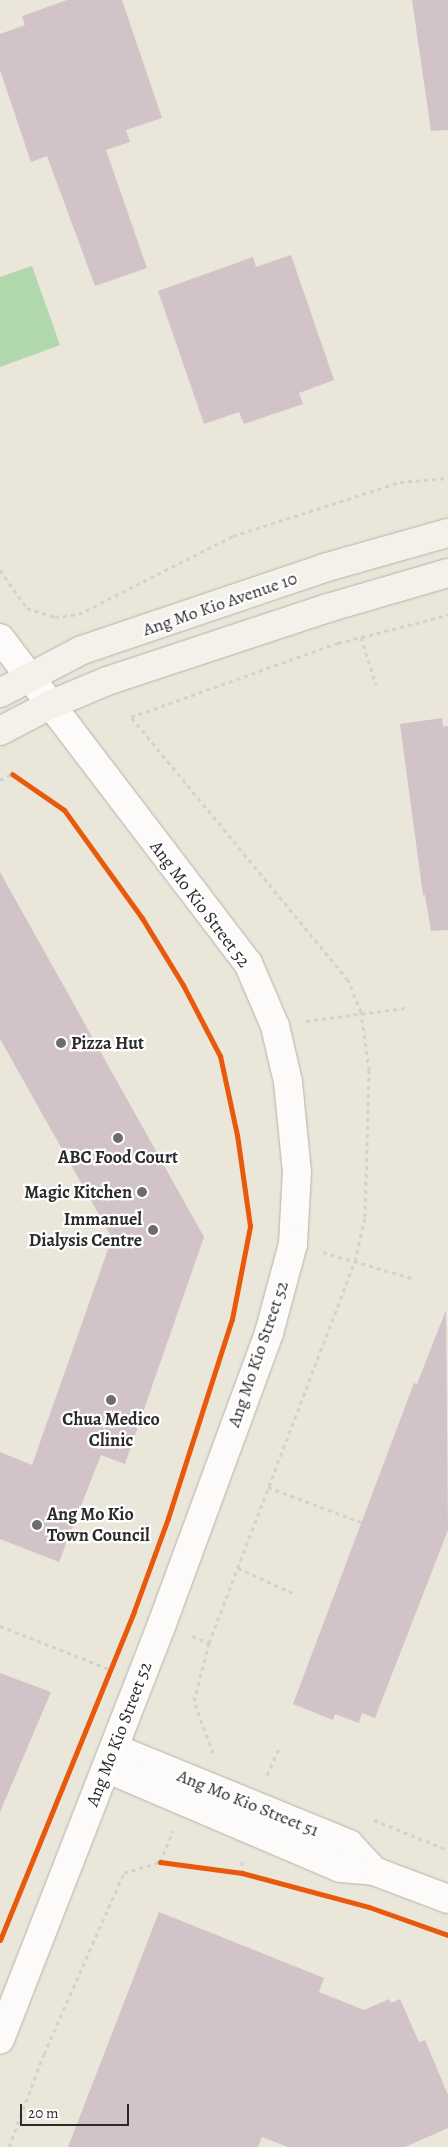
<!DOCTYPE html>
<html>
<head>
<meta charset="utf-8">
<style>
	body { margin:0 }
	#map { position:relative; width:448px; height:2147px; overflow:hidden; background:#ebe6da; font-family:Alegreya,serif }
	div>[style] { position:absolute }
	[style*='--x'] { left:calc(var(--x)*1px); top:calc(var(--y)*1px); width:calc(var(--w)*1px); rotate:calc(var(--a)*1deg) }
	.green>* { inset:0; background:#b1d7ac }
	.building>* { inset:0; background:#d1c3c7 }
	.path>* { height:3px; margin-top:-1.5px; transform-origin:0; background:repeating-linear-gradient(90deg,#d4d2d0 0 4px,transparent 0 8px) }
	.roads { filter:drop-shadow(0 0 1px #b5b2ab) drop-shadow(0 0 1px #b5b2ab) }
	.street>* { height:28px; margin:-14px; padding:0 14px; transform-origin:14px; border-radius:14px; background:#fcfbf9 }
	.secondary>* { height:28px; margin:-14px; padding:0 14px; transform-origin:14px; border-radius:14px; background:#f4f1eb }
	.cycleway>* { height:5px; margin:-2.5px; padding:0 2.5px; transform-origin:2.5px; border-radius:2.5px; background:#e8590c }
	.dots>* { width:14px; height:14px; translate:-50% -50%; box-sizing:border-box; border:2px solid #fff; border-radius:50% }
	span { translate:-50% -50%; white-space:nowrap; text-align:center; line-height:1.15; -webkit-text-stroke:4.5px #fff; paint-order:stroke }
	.street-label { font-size:18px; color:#2b2b2b }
	.poi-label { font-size:18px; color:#2b2b2b; font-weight:700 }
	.left { translate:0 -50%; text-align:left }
	.right { translate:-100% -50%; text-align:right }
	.scale { position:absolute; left:20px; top:2104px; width:109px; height:22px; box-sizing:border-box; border:2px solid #2b2b2b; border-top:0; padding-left:6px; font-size:15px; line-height:18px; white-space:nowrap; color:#2b2b2b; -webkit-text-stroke:4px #fff; paint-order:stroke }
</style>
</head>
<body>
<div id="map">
	<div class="green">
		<i style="clip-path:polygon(32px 266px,60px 345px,0 367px,0 277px)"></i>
	</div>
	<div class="building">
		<i style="clip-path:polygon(67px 0,122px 0,162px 118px,126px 130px,130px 142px,106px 150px,147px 268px,95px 286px,47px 156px,31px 162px,0 70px,0 34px,25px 25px,22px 16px)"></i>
		<i style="clip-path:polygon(412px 0,448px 0,448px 130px,431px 131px)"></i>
		<i style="clip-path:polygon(291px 255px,334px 380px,299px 393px,303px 404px,244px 424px,239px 412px,204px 424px,158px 291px,253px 257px,256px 267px)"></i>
		<i style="clip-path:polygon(442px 718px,443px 727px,448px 726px,448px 930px,431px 931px,425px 895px,423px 895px,400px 724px)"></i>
		<i style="clip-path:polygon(0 872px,204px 1237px,125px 1464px,101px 1455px,59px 1562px,0 1539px,0 1452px,32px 1465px,112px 1238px,0 1039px)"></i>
		<i style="clip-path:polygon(446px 1310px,448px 1530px,375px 1718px,362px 1713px,359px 1723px,335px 1714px,333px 1720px,293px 1704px,414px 1383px,417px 1384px)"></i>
		<i style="clip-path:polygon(0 1673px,51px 1692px,0 1812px)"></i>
		<i style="clip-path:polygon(159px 1912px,324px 1978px,319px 1992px,364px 2010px,389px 1999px,391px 2003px,400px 1999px,419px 2042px,425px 2040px,448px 2095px,448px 2128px,405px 2147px,288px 2147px,262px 2137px,258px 2147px,68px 2147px)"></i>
	</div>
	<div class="path">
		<i style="--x:0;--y:570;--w:47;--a:54.6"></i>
		<i style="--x:27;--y:608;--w:29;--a:18"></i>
		<i style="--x:55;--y:617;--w:24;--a:-7"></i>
		<i style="--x:79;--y:614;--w:173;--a:-26.9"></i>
		<i style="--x:233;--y:536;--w:176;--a:-17.9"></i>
		<i style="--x:400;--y:482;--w:48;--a:-4.8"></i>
		<i style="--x:361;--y:637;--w:50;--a:72.6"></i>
		<i style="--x:0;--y:780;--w:13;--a:-27"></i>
		<i style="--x:306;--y:1021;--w:100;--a:-7.5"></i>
		<i style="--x:323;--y:1252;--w:95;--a:16.5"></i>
		<i style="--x:268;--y:1487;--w:102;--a:20.8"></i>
		<i style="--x:238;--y:1568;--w:63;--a:24.5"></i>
		<i style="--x:0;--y:1626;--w:117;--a:21.5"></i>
		<i style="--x:192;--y:1636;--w:18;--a:22"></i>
		<i style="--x:213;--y:1753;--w:55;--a:-110.1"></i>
		<i style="--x:194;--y:1701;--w:60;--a:-75.5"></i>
		<i style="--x:209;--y:1643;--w:409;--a:-69.1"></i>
		<i style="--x:355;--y:1261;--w:45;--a:-77.2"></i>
		<i style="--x:365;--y:1217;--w:147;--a:-88.4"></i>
		<i style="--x:369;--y:1070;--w:59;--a:-97.9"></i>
		<i style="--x:361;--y:1012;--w:35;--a:-112"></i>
		<i style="--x:348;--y:980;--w:341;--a:-129.5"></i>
		<i style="--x:131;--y:717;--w:220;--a:-19.7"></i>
		<i style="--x:338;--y:643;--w:114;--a:-14.3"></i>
		<i style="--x:267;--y:1775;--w:32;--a:-66"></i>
		<i style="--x:374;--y:1820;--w:80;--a:22.1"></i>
		<i style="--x:242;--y:1873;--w:12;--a:-90"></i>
		<i style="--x:9;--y:2147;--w:99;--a:-69.4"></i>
		<i style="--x:44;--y:2054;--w:198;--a:-66.2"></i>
		<i style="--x:124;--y:1873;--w:38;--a:-17"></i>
		<i style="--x:160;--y:1862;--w:34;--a:-67"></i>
	</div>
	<div class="roads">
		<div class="street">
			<i style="--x:0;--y:638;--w:409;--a:52.7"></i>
			<i style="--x:248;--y:963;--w:69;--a:66.8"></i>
			<i style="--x:275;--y:1026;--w:57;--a:76.9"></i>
			<i style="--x:288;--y:1082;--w:90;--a:84.3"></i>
			<i style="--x:297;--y:1172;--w:72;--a:93.2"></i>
			<i style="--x:293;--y:1244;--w:92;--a:105.1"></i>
			<i style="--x:269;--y:1333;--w:310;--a:110.2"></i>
			<i style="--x:162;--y:1624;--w:446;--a:111.3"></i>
			<i style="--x:114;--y:1748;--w:254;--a:22.2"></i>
			<i style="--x:349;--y:1844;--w:37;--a:47"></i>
			<i style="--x:106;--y:1768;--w:255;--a:23.1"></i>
			<i style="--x:341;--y:1868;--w:33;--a:5"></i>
			<i style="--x:374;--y:1871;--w:79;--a:20.7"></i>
		</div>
		<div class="secondary">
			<i style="--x:0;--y:693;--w:93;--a:-27.7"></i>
			<i style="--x:82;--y:650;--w:256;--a:-18.7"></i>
			<i style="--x:324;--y:568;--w:129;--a:-15.8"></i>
			<i style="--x:0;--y:731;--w:56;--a:-27.5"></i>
			<i style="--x:50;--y:705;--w:62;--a:-22.8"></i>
			<i style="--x:107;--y:681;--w:233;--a:-18.3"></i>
			<i style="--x:328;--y:608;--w:125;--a:-16.3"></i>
		</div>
	</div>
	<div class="cycleway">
		<i style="--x:160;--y:1862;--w:83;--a:7.6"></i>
		<i style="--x:242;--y:1873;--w:131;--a:15"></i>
		<i style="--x:369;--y:1907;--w:84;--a:19.5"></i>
		<i style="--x:0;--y:1940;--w:355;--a:-67.8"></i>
		<i style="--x:134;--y:1611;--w:99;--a:-69.9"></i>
		<i style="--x:168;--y:1518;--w:209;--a:-72.2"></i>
		<i style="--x:232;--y:1319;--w:95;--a:-79"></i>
		<i style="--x:250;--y:1226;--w:92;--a:-98.1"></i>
		<i style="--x:237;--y:1135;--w:81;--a:-102.1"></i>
		<i style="--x:220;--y:1056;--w:80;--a:-117.5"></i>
		<i style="--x:183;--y:985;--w:79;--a:-121.5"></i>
		<i style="--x:142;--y:918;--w:133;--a:-125.8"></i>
		<i style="--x:64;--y:810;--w:63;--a:-145.3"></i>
	</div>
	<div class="dots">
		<i style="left:61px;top:1043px;background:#6e6c68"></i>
		<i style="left:118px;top:1138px;background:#6e6c68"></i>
		<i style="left:142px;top:1192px;background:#6e6c68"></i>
		<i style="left:153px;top:1230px;background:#6e6c68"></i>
		<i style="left:111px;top:1400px;background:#6e6c68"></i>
		<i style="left:37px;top:1525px;background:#6e6c68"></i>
	</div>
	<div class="street-label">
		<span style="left:220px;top:604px;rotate:-19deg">Ang Mo Kio Avenue 10</span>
		<span style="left:200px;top:904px;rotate:53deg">Ang Mo Kio Street 52</span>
		<span style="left:258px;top:1354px;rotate:-71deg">Ang Mo Kio Street 52</span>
		<span style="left:119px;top:1734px;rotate:-69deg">Ang Mo Kio Street 52</span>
		<span style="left:248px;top:1803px;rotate:22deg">Ang Mo Kio Street 51</span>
	</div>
	<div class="poi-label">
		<span class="left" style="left:71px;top:1043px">Pizza Hut</span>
		<span style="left:118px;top:1157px">ABC Food Court</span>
		<span class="right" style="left:132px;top:1192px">Magic Kitchen</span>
		<span class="right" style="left:142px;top:1230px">Immanuel<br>Dialysis Centre</span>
		<span style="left:111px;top:1430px">Chua Medico<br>Clinic</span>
		<span class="left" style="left:47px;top:1525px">Ang Mo Kio<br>Town Council</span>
	</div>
	<div class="scale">20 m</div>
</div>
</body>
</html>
